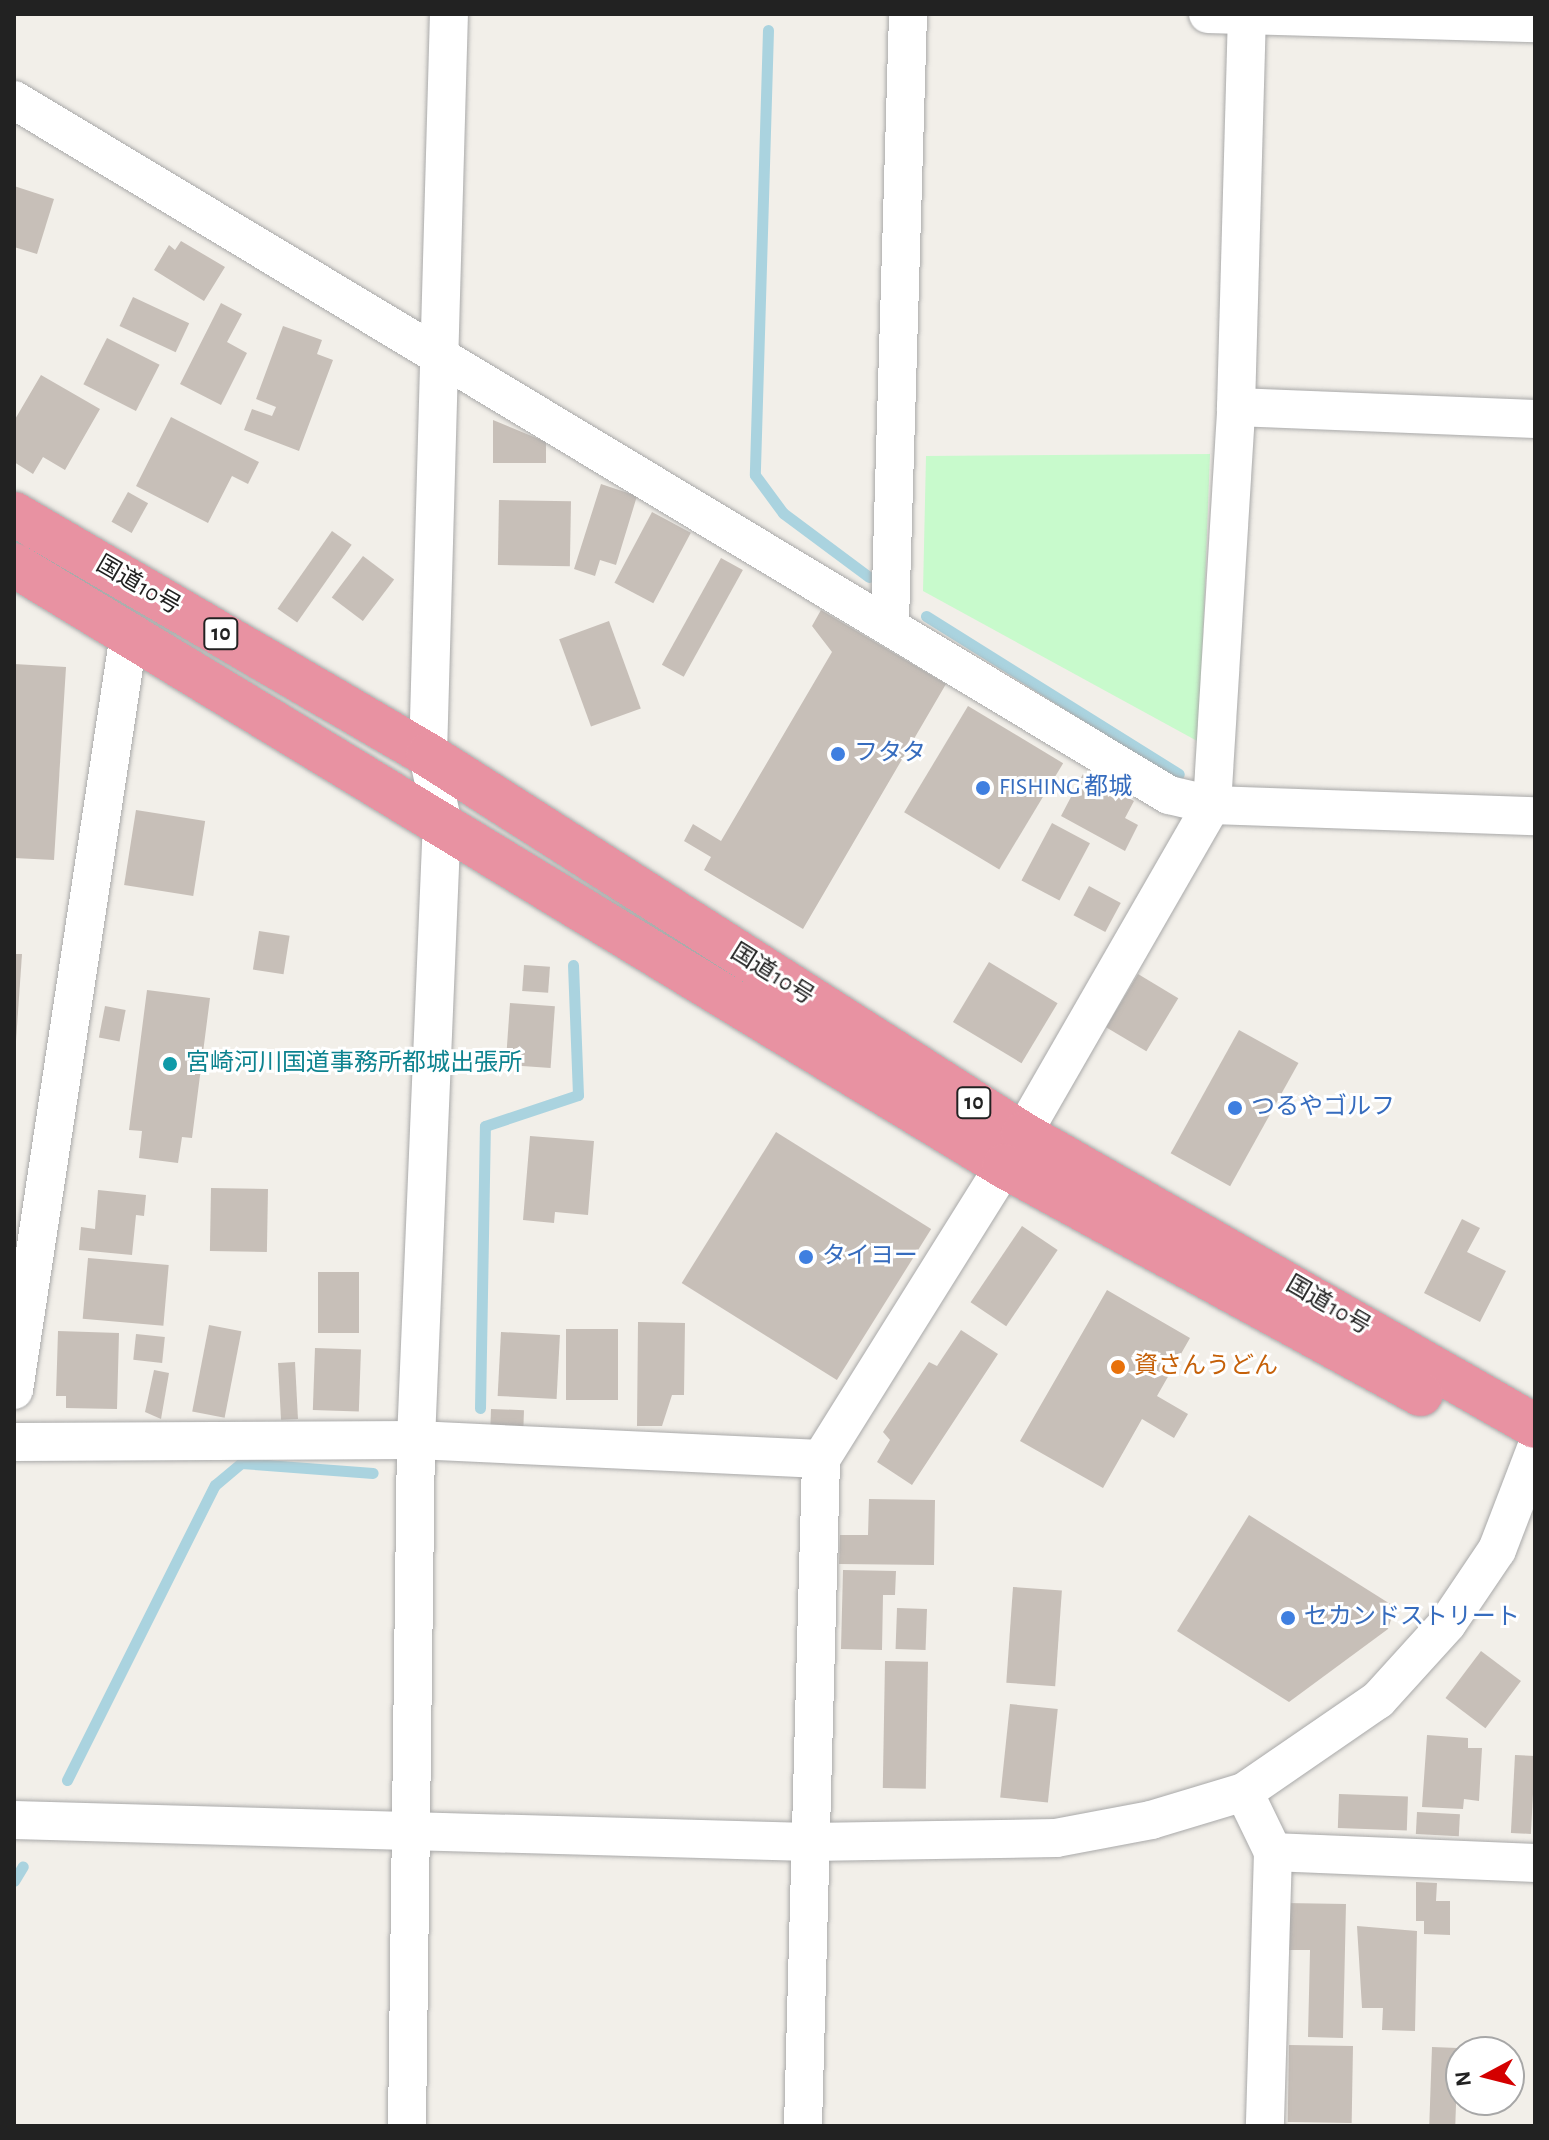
<!DOCTYPE html>
<html>
<head>
<meta charset="utf-8">
<style>
	body { margin:0 }
	#map { position:relative; width:1549px; height:2140px; overflow:hidden; background:#f2efe9; font-family:"Alegreya Sans","Noto Sans JP",sans-serif }
	div>[style] { position:absolute }
	[style*='--x'] { left:calc(var(--x)*1px); top:calc(var(--y)*1px); width:calc(var(--w)*1px); rotate:calc(var(--a)*1deg) }
	.park>* { inset:0; background:#c8facc }
	.stream>* { height:11px; margin:-5.5px; padding:0 5.5px; transform-origin:5.5px; border-radius:5.5px; background:#aad3df }
	.building>* { inset:0; background:#c7bfb8; transform-origin:0 0 }
	.roads { filter:drop-shadow(0 0 2px #a9a9a9) drop-shadow(0 0 2px #a9a9a9) }
	.minor>* { height:38px; margin:-19px; padding:0 19px; transform-origin:19px; border-radius:19px; background:#fff }
	.highway>* { height:44px; margin:-22px; padding:0 22px; transform-origin:22px; border-radius:22px; background:#e892a2 }
	.dots>* { width:22px; height:22px; translate:-50% -50%; box-sizing:border-box; border:4px solid #fff; border-radius:50% }
	span { translate:-50% -50%; white-space:nowrap; text-align:center; line-height:1.15; -webkit-text-stroke:6px #fff; paint-order:stroke }
	.shield-label span { padding:2px 6px; background:#fff; border:2px solid; border-radius:6px; -webkit-text-stroke-width:0 }
	.shield-label { font-size:22px; color:#222; font-weight:700 }
	.street-label { font-size:24px; color:#222 }
	.shop-label { font-size:24px; color:#366cbe }
	.left { translate:0 -50%; text-align:left }
	.culture-label { font-size:24px; color:#0d838f }
	.food-label { font-size:24px; color:#c56008 }
	.frame { position:absolute; inset:0; border:16px solid #222; pointer-events:none }
	.north { position:absolute; left:1445px; top:2036px; width:80px; height:80px; box-sizing:border-box; background:#fff; border:2px solid #a7a7a7; border-radius:50%; rotate:263deg; font-size:22px; font-weight:700; line-height:32px; text-align:center; color:#222 }
	.north::after { content:''; display:block; margin:auto; width:28px; height:36px; background:#d40000; clip-path:polygon(50% 0,100% 100%,50% 72%,0 100%) }
</style>
</head>
<body>
<div id="map">
	<div class="park">
		<i style="clip-path:polygon(1210px 454px,1199px 742px,923px 591px,926px 456px)"></i>
	</div>
	<div class="stream">
		<i style="--x:768;--y:30;--w:445;--a:91.7"></i>
		<i style="--x:755;--y:475;--w:47;--a:53.6"></i>
		<i style="--x:783;--y:513;--w:107;--a:36.7"></i>
		<i style="--x:926;--y:616;--w:298;--a:32"></i>
		<i style="--x:480;--y:1408;--w:282;--a:-89"></i>
		<i style="--x:485;--y:1126;--w:98;--a:-18.4"></i>
		<i style="--x:578;--y:1095;--w:130;--a:-92.2"></i>
		<i style="--x:67;--y:1780;--w:330;--a:-63.4"></i>
		<i style="--x:215;--y:1485;--w:34;--a:-40"></i>
		<i style="--x:241;--y:1463;--w:132;--a:4.3"></i>
		<i style="--x:14;--y:1881;--w:17;--a:-59"></i>
	</div>
	<div class="building">
		<i style="clip-path:polygon(14px 186px,54px 199px,37px 254px,14px 247px)"></i>
		<i style="clip-path:polygon(181px 241px,225px 267px,204px 301px,154px 270px,169px 245px,175px 250px)"></i>
		<i style="left:133px;top:297px;width:62px;height:32px;rotate:25deg"></i>
		<i style="clip-path:polygon(221px 303px,242px 314px,227px 342px,247px 353px,221px 405px,180px 384px)"></i>
		<i style="clip-path:polygon(283px 326px,322px 340px,317px 354px,333px 360px,299px 451px,244px 430px,252px 409px,272px 416px,276px 407px,256px 399px)"></i>
		<i style="left:107px;top:338px;width:59px;height:52px;rotate:27deg"></i>
		<i style="clip-path:polygon(41px 375px,100px 409px,65px 470px,43px 457px,33px 474px,14px 462px,14px 421px)"></i>
		<i style="clip-path:polygon(171px 417px,259px 462px,248px 484px,232px 476px,208px 523px,136px 486px)"></i>
		<i style="clip-path:polygon(493px 420px,546px 442px,546px 463px,493px 463px)"></i>
		<i style="clip-path:polygon(601px 484px,637px 496px,616px 565px,600px 560px,595px 576px,574px 569px)"></i>
		<i style="left:128px;top:492px;width:23px;height:34px;rotate:29deg"></i>
		<i style="left:499px;top:500px;width:72px;height:65px;rotate:1deg"></i>
		<i style="left:652px;top:512px;width:44px;height:80px;rotate:28deg"></i>
		<i style="left:332px;top:531px;width:24px;height:95px;rotate:35deg"></i>
		<i style="left:363px;top:556px;width:39px;height:52px;rotate:37deg"></i>
		<i style="left:721px;top:558px;width:25px;height:122px;rotate:29deg"></i>
		<i style="clip-path:polygon(821px 610px,946px 684px,803px 929px,704px 870px,711px 857px,684px 841px,693px 824px,721px 841px,832px 652px,812px 626px)"></i>
		<i style="left:609px;top:621px;width:93px;height:53px;rotate:70deg"></i>
		<i style="clip-path:polygon(14px 664px,66px 667px,54px 860px,14px 858px)"></i>
		<i style="left:968px;top:706px;width:111px;height:124px;rotate:31deg"></i>
		<i style="clip-path:polygon(1083px 774px,1134px 801px,1125px 818px,1138px 825px,1125px 851px,1061px 816px)"></i>
		<i style="left:136px;top:810px;width:70px;height:76px;rotate:9deg"></i>
		<i style="left:1052px;top:823px;width:43px;height:65px;rotate:28deg"></i>
		<i style="left:1089px;top:886px;width:36px;height:33px;rotate:28deg"></i>
		<i style="left:259px;top:931px;width:31px;height:39px;rotate:9deg"></i>
		<i style="clip-path:polygon(14px 954px,22px 954px,16px 1041px,14px 1041px)"></i>
		<i style="left:989px;top:962px;width:80px;height:70px;rotate:31deg"></i>
		<i style="left:524px;top:965px;width:26px;height:26px;rotate:4deg"></i>
		<i style="left:1138px;top:974px;width:47px;height:62px;rotate:31deg"></i>
		<i style="clip-path:polygon(147px 990px,210px 998px,192px 1138px,182px 1137px,178px 1163px,139px 1158px,142px 1131px,129px 1130px)"></i>
		<i style="left:510px;top:1003px;width:45px;height:62px;rotate:4deg"></i>
		<i style="left:105px;top:1006px;width:21px;height:32px;rotate:11deg"></i>
		<i style="left:1239px;top:1030px;width:68px;height:141px;rotate:29deg"></i>
		<i style="left:776px;top:1132px;width:183px;height:178px;rotate:32deg"></i>
		<i style="clip-path:polygon(530px 1136px,594px 1141px,588px 1215px,555px 1212px,554px 1223px,523px 1220px)"></i>
		<i style="left:211px;top:1188px;width:57px;height:63px;rotate:1deg"></i>
		<i style="clip-path:polygon(98px 1190px,146px 1195px,144px 1216px,136px 1215px,132px 1255px,79px 1250px,81px 1227px,95px 1229px)"></i>
		<i style="clip-path:polygon(1462px 1219px,1480px 1228px,1467px 1252px,1506px 1271px,1480px 1322px,1424px 1293px)"></i>
		<i style="left:1022px;top:1226px;width:43px;height:92px;rotate:34deg"></i>
		<i style="left:88px;top:1258px;width:81px;height:61px;rotate:5deg"></i>
		<i style="left:318px;top:1272px;width:41px;height:61px"></i>
		<i style="clip-path:polygon(1107px 1290px,1190px 1338px,1157px 1396px,1188px 1414px,1174px 1438px,1142px 1419px,1103px 1488px,1020px 1441px)"></i>
		<i style="clip-path:polygon(638px 1322px,685px 1323px,684px 1395px,672px 1395px,662px 1426px,637px 1426px)"></i>
		<i style="left:209px;top:1325px;width:33px;height:88px;rotate:11deg"></i>
		<i style="left:566px;top:1329px;width:52px;height:71px"></i>
		<i style="clip-path:polygon(961px 1330px,998px 1354px,912px 1485px,877px 1462px,890px 1440px,883px 1432px,929px 1362px,937px 1366px)"></i>
		<i style="clip-path:polygon(58px 1331px,119px 1333px,117px 1409px,66px 1408px,66px 1396px,56px 1396px)"></i>
		<i style="left:501px;top:1332px;width:59px;height:64px;rotate:3deg"></i>
		<i style="left:136px;top:1334px;width:29px;height:26px;rotate:6deg"></i>
		<i style="left:315px;top:1348px;width:46px;height:62px;rotate:2deg"></i>
		<i style="left:295px;top:1362px;width:57px;height:17px;rotate:87deg"></i>
		<i style="clip-path:polygon(154px 1370px,169px 1373px,161px 1419px,145px 1412px)"></i>
		<i style="left:491px;top:1409px;width:33px;height:17px;rotate:2deg"></i>
		<i style="clip-path:polygon(869px 1499px,935px 1500px,934px 1565px,839px 1564px,840px 1535px,868px 1535px)"></i>
		<i style="clip-path:polygon(1249px 1515px,1395px 1607px,1388px 1629px,1289px 1702px,1177px 1631px)"></i>
		<i style="clip-path:polygon(843px 1570px,896px 1571px,895px 1595px,883px 1595px,882px 1650px,841px 1649px)"></i>
		<i style="left:1013px;top:1587px;width:49px;height:96px;rotate:4deg"></i>
		<i style="left:897px;top:1608px;width:30px;height:41px;rotate:2deg"></i>
		<i style="left:1481px;top:1651px;width:50px;height:59px;rotate:37deg"></i>
		<i style="left:885px;top:1661px;width:43px;height:127px;rotate:1deg"></i>
		<i style="left:1010px;top:1704px;width:48px;height:94px;rotate:6deg"></i>
		<i style="clip-path:polygon(1427px 1735px,1468px 1738px,1468px 1748px,1482px 1748px,1479px 1801px,1464px 1799px,1463px 1809px,1422px 1807px)"></i>
		<i style="left:1515px;top:1755px;width:20px;height:78px;rotate:3deg"></i>
		<i style="left:1339px;top:1794px;width:69px;height:34px;rotate:2deg"></i>
		<i style="left:1417px;top:1812px;width:43px;height:22px;rotate:3deg"></i>
		<i style="clip-path:polygon(1416px 1882px,1437px 1883px,1436px 1901px,1450px 1901px,1450px 1935px,1424px 1934px,1424px 1921px,1416px 1921px)"></i>
		<i style="clip-path:polygon(1285px 1903px,1346px 1904px,1343px 2038px,1308px 2037px,1310px 1950px,1284px 1950px)"></i>
		<i style="clip-path:polygon(1357px 1926px,1417px 1931px,1415px 2031px,1382px 2030px,1383px 2008px,1362px 2008px)"></i>
		<i style="left:1289px;top:2045px;width:64px;height:77px;rotate:1deg"></i>
		<i style="left:1432px;top:2047px;width:26px;height:79px;rotate:2deg"></i>
	</div>
	<div class="roads">
		<div class="minor">
			<i style="--x:1208;--y:14;--w:327;--a:1.6"></i>
			<i style="--x:14;--y:100;--w:1348;--a:31.04"></i>
			<i style="--x:1169;--y:795;--w:44;--a:13.1"></i>
			<i style="--x:1212;--y:805;--w:323;--a:2"></i>
			<i style="--x:1236;--y:407;--w:299;--a:2.3"></i>
			<i style="--x:890;--y:621;--w:607;--a:-88.3"></i>
			<i style="--x:14;--y:1390;--w:765;--a:-81.35"></i>
			<i style="--x:14;--y:1442;--w:402;--a:-0.3"></i>
			<i style="--x:416;--y:1440;--w:405;--a:2.7"></i>
			<i style="--x:1244;--y:1792;--w:67;--a:64.2"></i>
			<i style="--x:1273;--y:1852;--w:274;--a:91.7"></i>
			<i style="--x:14;--y:1820;--w:795;--a:1.59"></i>
			<i style="--x:809;--y:1842;--w:247;--a:-0.9"></i>
			<i style="--x:1056;--y:1838;--w:97;--a:-10.7"></i>
			<i style="--x:1151;--y:1820;--w:97;--a:-16.8"></i>
			<i style="--x:1244;--y:1792;--w:163;--a:-34.5"></i>
			<i style="--x:1378;--y:1700;--w:103;--a:-47.8"></i>
			<i style="--x:1447;--y:1624;--w:89;--a:-56"></i>
			<i style="--x:1497;--y:1550;--w:106;--a:-69"></i>
			<i style="--x:1273;--y:1852;--w:262;--a:2.4"></i>
			<i style="--x:407;--y:2126;--w:686;--a:-89.25"></i>
			<i style="--x:416;--y:1440;--w:621;--a:-87.6"></i>
			<i style="--x:442;--y:820;--w:66;--a:-102.2"></i>
			<i style="--x:428;--y:755;--w:741;--a:-88.38"></i>
			<i style="--x:803;--y:2126;--w:667;--a:-88.45"></i>
			<i style="--x:821;--y:1459;--w:345;--a:-58"></i>
			<i style="--x:1004;--y:1166;--w:417;--a:-60.1"></i>
			<i style="--x:1212;--y:805;--w:399;--a:-86.5"></i>
			<i style="--x:1236;--y:407;--w:393;--a:-88.4"></i>
		</div>
		<div class="highway">
			<i style="--x:14;--y:514;--w:479;--a:30.2"></i>
			<i style="--x:428;--y:755;--w:705;--a:32.5"></i>
			<i style="--x:1023;--y:1134;--w:589;--a:29.7"></i>
			<i style="--x:14;--y:565;--w:1158;--a:31.26"></i>
			<i style="--x:1004;--y:1166;--w:475;--a:28.7"></i>
		</div>
	</div>
	<div class="dots">
		<i style="left:838px;top:754px;background:#3f7fe0"></i>
		<i style="left:983px;top:788px;background:#3f7fe0"></i>
		<i style="left:170px;top:1064px;background:#0f9aa8"></i>
		<i style="left:1235px;top:1108px;background:#3f7fe0"></i>
		<i style="left:806px;top:1257px;background:#3f7fe0"></i>
		<i style="left:1118px;top:1367px;background:#e8710a"></i>
		<i style="left:1288px;top:1618px;background:#3f7fe0"></i>
	</div>
	<div class="shield-label">
		<span style="left:221px;top:634px">10</span>
		<span style="left:974px;top:1103px">10</span>
	</div>
	<div class="street-label">
		<span style="left:138px;top:586px;rotate:30deg">国道10号</span>
		<span style="left:772px;top:975px;rotate:32deg">国道10号</span>
		<span style="left:1328px;top:1306px;rotate:30deg">国道10号</span>
	</div>
	<div class="shop-label">
		<span class="left" style="left:854px;top:754px">フタタ</span>
		<span class="left" style="left:999px;top:788px">FISHING 都城</span>
		<span class="left" style="left:1251px;top:1108px">つるやゴルフ</span>
		<span class="left" style="left:822px;top:1257px">タイヨー</span>
		<span class="left" style="left:1304px;top:1618px">セカンドストリート</span>
	</div>
	<div class="culture-label">
		<span class="left" style="left:186px;top:1064px">宮崎河川国道事務所都城出張所</span>
	</div>
	<div class="food-label">
		<span class="left" style="left:1134px;top:1367px">資さんうどん</span>
	</div>
	<div class="frame"></div>
	<div class="north">N</div>
</div>
</body>
</html>
